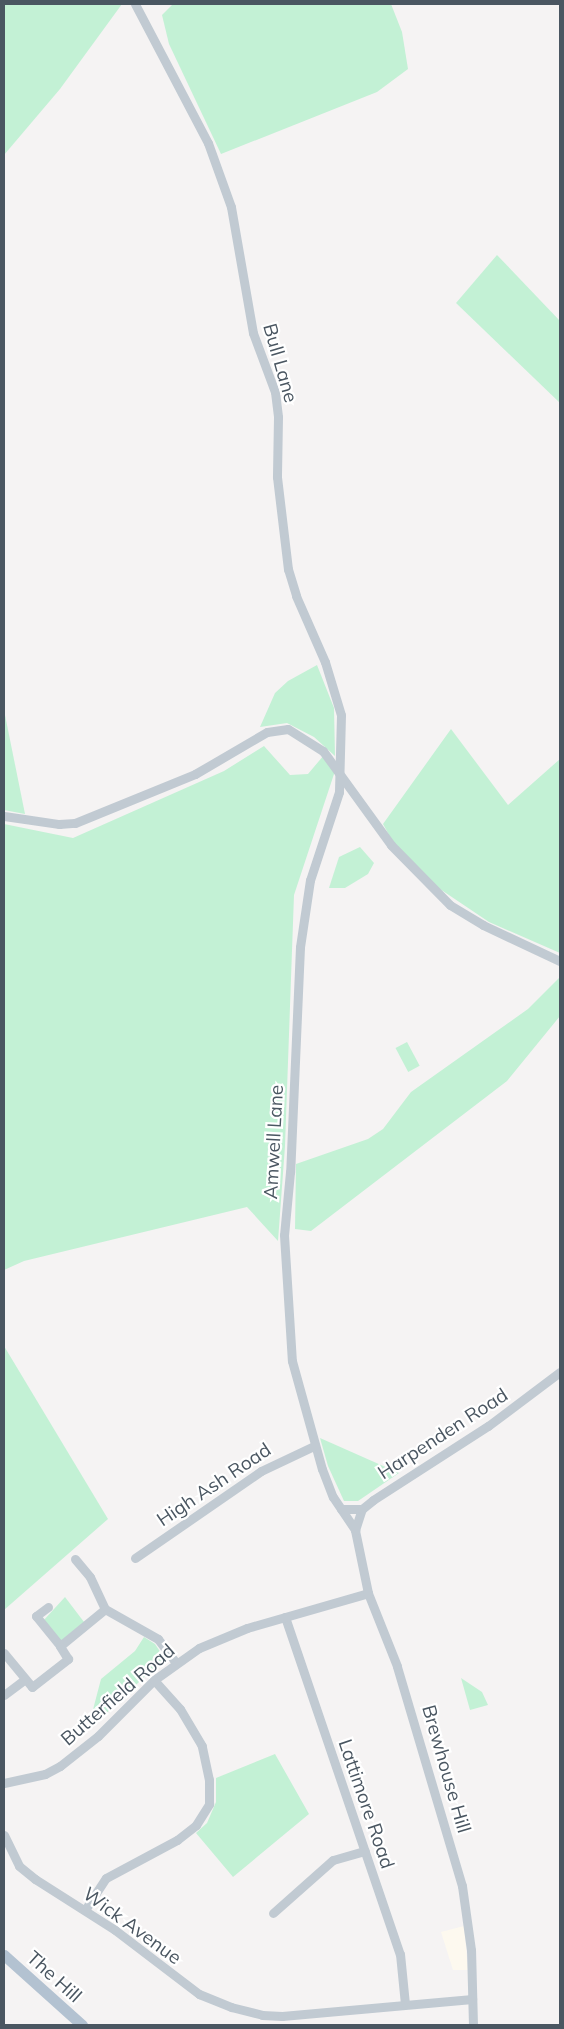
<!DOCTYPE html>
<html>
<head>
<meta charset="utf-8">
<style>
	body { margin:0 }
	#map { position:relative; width:564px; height:2029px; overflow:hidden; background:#f5f3f3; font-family:Mulish,sans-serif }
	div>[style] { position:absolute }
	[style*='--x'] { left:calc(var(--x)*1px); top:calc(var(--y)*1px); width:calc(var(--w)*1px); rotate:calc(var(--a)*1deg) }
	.commercial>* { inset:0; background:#fdf9ef }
	.green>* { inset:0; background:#c3f1d5; transform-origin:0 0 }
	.minor>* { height:9px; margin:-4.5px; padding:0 4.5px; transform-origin:4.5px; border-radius:4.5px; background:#c1cad2 }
	.major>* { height:11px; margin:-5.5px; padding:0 5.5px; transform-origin:5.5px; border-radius:5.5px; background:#b3c2d1 }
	span { translate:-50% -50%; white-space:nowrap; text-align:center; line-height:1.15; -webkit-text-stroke:4.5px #fff; paint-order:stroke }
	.street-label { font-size:19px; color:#4a5661 }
	.frame { position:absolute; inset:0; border:5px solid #4a5661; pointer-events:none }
</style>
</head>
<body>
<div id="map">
	<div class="commercial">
		<i style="clip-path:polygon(464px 1926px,468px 1970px,453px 1970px,441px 1932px)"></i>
	</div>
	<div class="green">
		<i style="clip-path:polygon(4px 4px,122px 4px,60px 89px,4px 155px)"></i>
		<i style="clip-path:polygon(173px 4px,391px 4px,402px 32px,408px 69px,377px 92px,221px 154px,169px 44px,162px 15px)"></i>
		<i style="clip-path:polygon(497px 255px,560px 321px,560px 403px,456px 303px)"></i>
		<i style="clip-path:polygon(317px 665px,334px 708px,335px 756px,314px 737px,287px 723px,260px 727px,275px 693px,288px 681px)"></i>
		<i style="clip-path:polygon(4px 710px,25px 814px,4px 810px)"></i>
		<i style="clip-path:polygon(451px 729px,508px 805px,560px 759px,560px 953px,489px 922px,431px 883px,394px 844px,383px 824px)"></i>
		<i style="clip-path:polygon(264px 746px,290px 775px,308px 774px,324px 755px,335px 771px,294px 895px,285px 1146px,278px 1241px,247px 1207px,24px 1261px,4px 1270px,4px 824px,73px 838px,224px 771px)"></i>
		<i style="clip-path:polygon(360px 847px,374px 863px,368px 874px,345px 888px,329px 888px,339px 857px)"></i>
		<i style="clip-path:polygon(560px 977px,560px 1016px,507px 1081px,311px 1231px,295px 1229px,296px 1164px,368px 1139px,383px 1129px,411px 1092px,528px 1009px)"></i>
		<i style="left:407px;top:1042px;width:27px;height:13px;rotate:62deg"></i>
		<i style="clip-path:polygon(4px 1346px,108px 1519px,4px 1610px)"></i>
		<i style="clip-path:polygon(320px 1438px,399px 1473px,358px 1501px,344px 1501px,328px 1466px)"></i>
		<i style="clip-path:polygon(65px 1597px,84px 1622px,61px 1641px,43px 1621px)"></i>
		<i style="clip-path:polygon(144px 1637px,155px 1644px,163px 1656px,162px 1660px,92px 1727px,90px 1721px,101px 1679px,135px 1651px)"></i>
		<i style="clip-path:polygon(461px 1678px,482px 1692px,488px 1705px,470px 1710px)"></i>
		<i style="clip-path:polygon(275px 1754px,309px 1814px,233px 1877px,196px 1833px,207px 1823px,216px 1802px,216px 1778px)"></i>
	</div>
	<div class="minor">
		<i style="--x:135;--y:4;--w:157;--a:62.3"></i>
		<i style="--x:208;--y:143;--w:68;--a:70.2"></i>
		<i style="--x:231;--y:207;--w:128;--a:80.1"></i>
		<i style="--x:253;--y:333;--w:63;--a:69.6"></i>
		<i style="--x:275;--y:392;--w:25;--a:83"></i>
		<i style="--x:278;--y:417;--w:60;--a:91"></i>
		<i style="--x:277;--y:477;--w:93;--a:83.2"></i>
		<i style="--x:288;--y:569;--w:28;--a:73"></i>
		<i style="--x:296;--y:596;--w:72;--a:66.3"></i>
		<i style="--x:325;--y:662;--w:55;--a:73.2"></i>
		<i style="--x:341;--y:715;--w:77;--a:91.5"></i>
		<i style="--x:339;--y:792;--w:93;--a:108.2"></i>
		<i style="--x:310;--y:880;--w:68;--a:98.5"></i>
		<i style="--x:300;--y:947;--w:225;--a:92.5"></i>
		<i style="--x:290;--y:1172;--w:63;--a:95.4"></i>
		<i style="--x:284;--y:1235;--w:126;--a:86.4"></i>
		<i style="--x:292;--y:1361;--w:112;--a:74.5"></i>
		<i style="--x:322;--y:1469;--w:30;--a:69"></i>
		<i style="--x:333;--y:1497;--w:40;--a:56"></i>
		<i style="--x:4;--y:816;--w:56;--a:8.3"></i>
		<i style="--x:59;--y:824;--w:16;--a:-4"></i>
		<i style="--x:75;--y:823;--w:130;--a:-22.2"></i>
		<i style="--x:195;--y:774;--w:83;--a:-30.3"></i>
		<i style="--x:267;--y:732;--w:21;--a:-8"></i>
		<i style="--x:288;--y:729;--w:41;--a:32.2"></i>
		<i style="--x:323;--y:751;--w:116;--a:54.1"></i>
		<i style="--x:391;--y:845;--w:84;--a:45.5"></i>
		<i style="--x:450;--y:905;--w:39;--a:31"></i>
		<i style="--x:483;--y:925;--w:85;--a:25.1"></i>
		<i style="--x:341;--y:1509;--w:21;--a:0"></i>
		<i style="--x:135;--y:1558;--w:153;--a:-34.6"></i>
		<i style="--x:261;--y:1471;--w:59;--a:-25.3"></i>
		<i style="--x:75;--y:1559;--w:23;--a:50"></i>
		<i style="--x:90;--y:1577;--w:35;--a:65"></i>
		<i style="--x:105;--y:1609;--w:61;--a:29.5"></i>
		<i style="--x:158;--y:1639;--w:30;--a:53"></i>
		<i style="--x:48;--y:1607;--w:15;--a:143"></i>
		<i style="--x:36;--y:1616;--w:38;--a:51"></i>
		<i style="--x:60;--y:1646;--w:58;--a:-39.4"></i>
		<i style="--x:285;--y:1617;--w:356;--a:71.2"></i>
		<i style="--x:400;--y:1954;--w:50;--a:84.3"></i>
		<i style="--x:4;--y:1653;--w:44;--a:50.5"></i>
		<i style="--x:32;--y:1687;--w:46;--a:-37.9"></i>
		<i style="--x:68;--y:1659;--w:15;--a:-122"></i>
		<i style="--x:4;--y:1695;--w:26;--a:-37"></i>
		<i style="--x:4;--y:1783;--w:42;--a:-12.4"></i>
		<i style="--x:45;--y:1774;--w:17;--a:-28"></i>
		<i style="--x:60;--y:1766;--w:48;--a:-38.3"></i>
		<i style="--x:98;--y:1736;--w:79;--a:-45"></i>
		<i style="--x:154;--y:1680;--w:55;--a:-35.4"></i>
		<i style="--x:199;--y:1648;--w:52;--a:-22.6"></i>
		<i style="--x:247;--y:1628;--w:126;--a:-16.1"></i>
		<i style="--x:4;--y:1835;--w:34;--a:64"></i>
		<i style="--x:19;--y:1866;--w:21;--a:39"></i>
		<i style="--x:35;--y:1879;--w:95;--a:32.5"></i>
		<i style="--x:115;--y:1930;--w:106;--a:37.3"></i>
		<i style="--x:199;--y:1994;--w:35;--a:22"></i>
		<i style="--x:231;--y:2007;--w:32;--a:14"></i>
		<i style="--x:262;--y:2015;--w:20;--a:3"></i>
		<i style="--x:282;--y:2016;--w:191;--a:-5.1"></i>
		<i style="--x:85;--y:1910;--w:38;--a:-57"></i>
		<i style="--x:106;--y:1878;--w:81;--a:-28.2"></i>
		<i style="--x:177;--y:1840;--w:24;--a:-38"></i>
		<i style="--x:196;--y:1825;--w:25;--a:-58"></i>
		<i style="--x:209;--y:1804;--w:24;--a:-90"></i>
		<i style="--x:209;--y:1780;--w:35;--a:-102"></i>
		<i style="--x:202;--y:1746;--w:43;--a:-120.7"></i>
		<i style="--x:180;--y:1709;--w:39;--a:-132"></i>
		<i style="--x:273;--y:1913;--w:80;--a:-41.5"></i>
		<i style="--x:333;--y:1860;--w:33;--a:-16"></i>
		<i style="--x:473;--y:2025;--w:75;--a:-91.5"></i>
		<i style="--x:471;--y:1950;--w:65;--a:-98"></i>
		<i style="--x:462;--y:1886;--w:229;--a:-106.5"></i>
		<i style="--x:397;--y:1666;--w:79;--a:-111.7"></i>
		<i style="--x:368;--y:1593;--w:64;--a:-101.7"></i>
		<i style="--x:355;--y:1530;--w:22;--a:-72"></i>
		<i style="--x:362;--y:1509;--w:14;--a:-39"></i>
		<i style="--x:373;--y:1500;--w:137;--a:-32.8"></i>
		<i style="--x:488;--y:1426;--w:90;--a:-36.9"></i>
	</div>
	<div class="major">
		<i style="--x:4;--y:1955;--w:105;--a:41.9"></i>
	</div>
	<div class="street-label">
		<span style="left:280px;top:363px;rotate:74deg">Bull Lane</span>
		<span style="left:274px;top:1142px;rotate:-87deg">Amwell Lane</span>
		<span style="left:443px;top:1434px;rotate:-33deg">Harpenden Road</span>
		<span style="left:214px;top:1485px;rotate:-34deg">High Ash Road</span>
		<span style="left:118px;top:1695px;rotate:-41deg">Butterfield Road</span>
		<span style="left:446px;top:1769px;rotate:74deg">Brewhouse Hill</span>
		<span style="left:366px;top:1804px;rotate:71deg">Lattimore Road</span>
		<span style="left:132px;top:1926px;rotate:36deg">Wick Avenue</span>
		<span style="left:54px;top:1977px;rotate:42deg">The Hill</span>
	</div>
	<div class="frame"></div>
</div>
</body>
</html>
